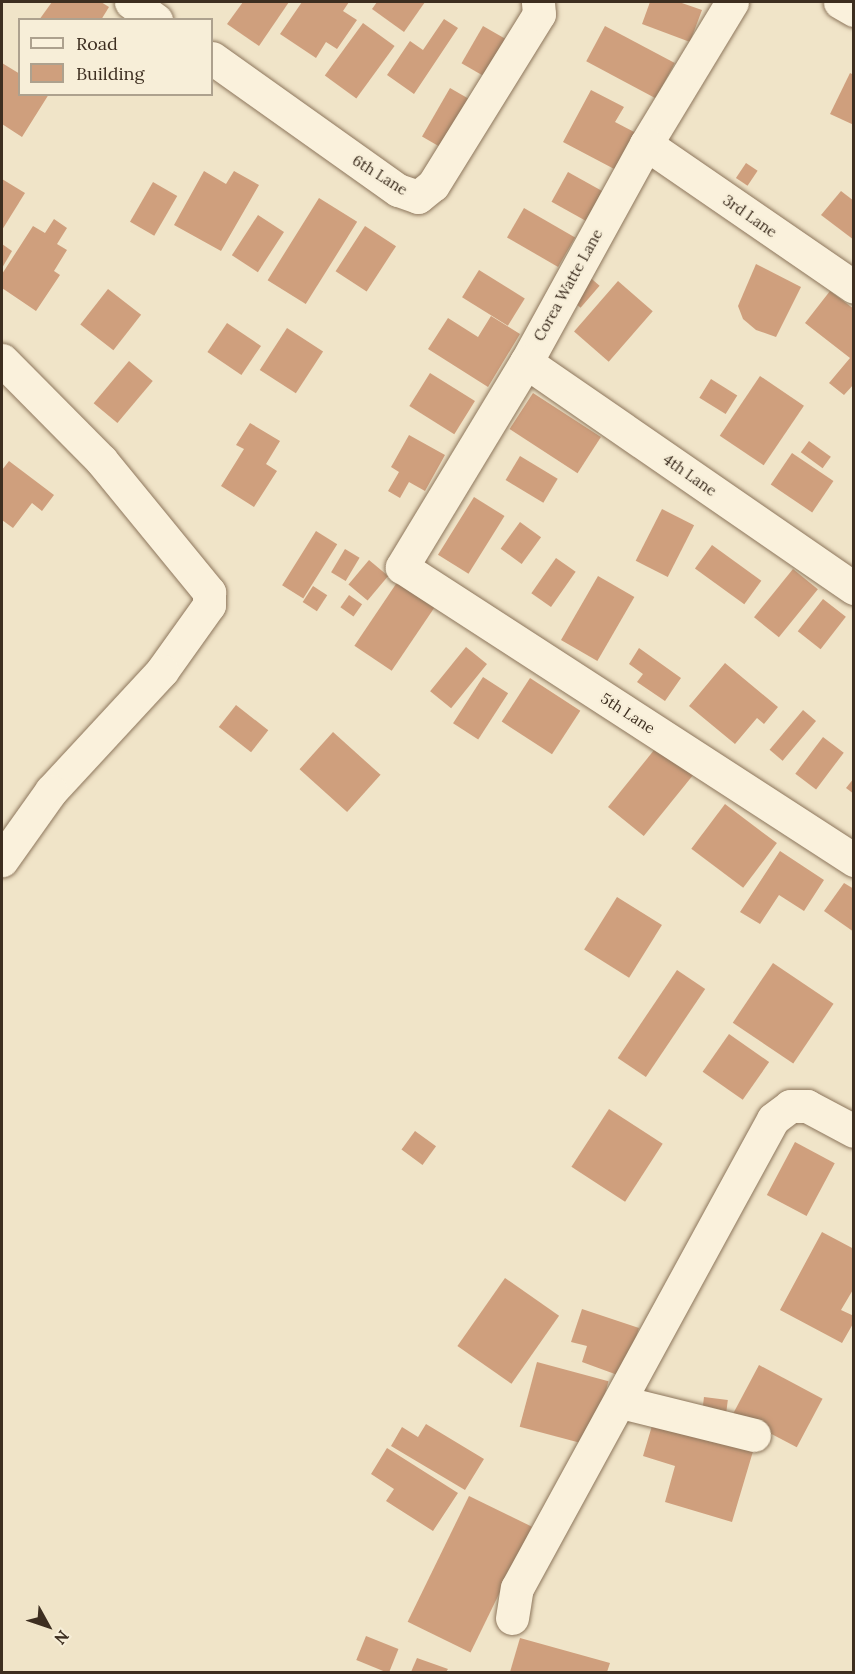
<!DOCTYPE html>
<html>
<head>
<meta charset="utf-8">
<style>
	body { margin:0 }
	#map { position:relative; width:855px; height:1674px; overflow:hidden; background:#f0e4c8; font-family:Lora,serif }
	div>[style] { position:absolute }
	[style*='--x'] { left:calc(var(--x)*1px); top:calc(var(--y)*1px); width:calc(var(--w)*1px); rotate:calc(var(--a)*1deg) }
	.building>* { inset:0; background:#cf9f7d; transform-origin:0 0 }
	.roads { filter:drop-shadow(0 0 2px #8d765c) drop-shadow(0 0 2px #8d765c) }
	.minor>* { height:33px; margin:-16.5px; padding:0 16.5px; transform-origin:16.5px; border-radius:16.5px; background:#faf1dc }
	span { translate:-50% -50%; white-space:nowrap; text-align:center; line-height:1.15; -webkit-text-stroke:4.5px #f7eed8; paint-order:stroke }
	.street-label { font-size:15px; color:#3d2e20 }
	.frame { position:absolute; inset:0; border:3px solid #3d2e20; pointer-events:none }
	.legend { position:absolute; left:18px; top:18px; width:195px; height:78px; box-sizing:border-box; background:#f7eed8; border:2px solid #ada18e; margin:0; padding:8px 10px; list-style:none; font-size:18px; color:#3d2e20 }
	.legend li { display:flex; align-items:center; gap:12px; height:30px }
	.legend b { width:30px; border:2px solid #ada18e }
	.north { position:absolute; left:18px; top:1596px; width:60px; height:60px; -webkit-text-stroke:4px #f7eed8; paint-order:stroke; rotate:130deg; font-size:16px; font-weight:700; line-height:24px; text-align:center; color:#3d2e20 }
	.north::after { content:''; display:block; margin:auto; width:21px; height:27px; background:#3d2e20; clip-path:polygon(50% 0,100% 100%,50% 72%,0 100%) }
</style>
</head>
<body>
<div id="map">
	<div class="building">
		<i style="clip-path:polygon(52px 2px,101px 2px,109px 7px,101px 20px,39px 20px)"></i>
		<i style="clip-path:polygon(243px 2px,289px 2px,259px 46px,227px 24px)"></i>
		<i style="clip-path:polygon(302px 2px,349px 2px,343px 11px,357px 20px,337px 49px,326px 42px,316px 58px,280px 34px)"></i>
		<i style="clip-path:polygon(377px 2px,425px 2px,404px 32px,372px 9px)"></i>
		<i style="clip-path:polygon(650px 2px,679px 2px,702px 10px,690px 42px,642px 24px)"></i>
		<i style="clip-path:polygon(444px 19px,458px 28px,414px 94px,387px 75px,410px 41px,423px 50px)"></i>
		<i style="left:363px;top:23px;width:39px;height:65px;rotate:36deg"></i>
		<i style="left:483px;top:26px;width:34px;height:43px;rotate:30deg"></i>
		<i style="left:605px;top:26px;width:79px;height:40px;rotate:28deg"></i>
		<i style="clip-path:polygon(2px 63px,20px 74px,20px 94px,49px 94px,22px 137px,2px 124px)"></i>
		<i style="clip-path:polygon(850px 73px,854px 75px,854px 125px,830px 114px)"></i>
		<i style="left:450px;top:88px;width:30px;height:56px;rotate:30deg"></i>
		<i style="clip-path:polygon(591px 90px,624px 107px,615px 122px,638px 134px,618px 171px,563px 142px)"></i>
		<i style="left:746px;top:163px;width:14px;height:18px;rotate:34deg"></i>
		<i style="clip-path:polygon(204px 171px,226px 184px,234px 171px,259px 185px,221px 251px,174px 225px)"></i>
		<i style="left:568px;top:172px;width:39px;height:34px;rotate:29deg"></i>
		<i style="clip-path:polygon(2px 179px,25px 193px,2px 230px)"></i>
		<i style="left:153px;top:182px;width:28px;height:46px;rotate:30deg"></i>
		<i style="clip-path:polygon(841px 191px,854px 201px,854px 240px,821px 215px)"></i>
		<i style="left:319px;top:198px;width:45px;height:97px;rotate:32deg"></i>
		<i style="left:524px;top:208px;width:59px;height:34px;rotate:30deg"></i>
		<i style="left:258px;top:215px;width:31px;height:48px;rotate:33deg"></i>
		<i style="clip-path:polygon(54px 219px,67px 228px,57px 244px,67px 250px,54px 271px,60px 275px,36px 311px,2px 288px,2px 274px,33px 226px,45px 233px)"></i>
		<i style="left:365px;top:226px;width:37px;height:54px;rotate:33deg"></i>
		<i style="clip-path:polygon(2px 244px,12px 251px,2px 268px)"></i>
		<i style="clip-path:polygon(756px 264px,801px 287px,776px 337px,756px 330px,743px 319px,738px 306px)"></i>
		<i style="left:479px;top:270px;width:54px;height:32px;rotate:32deg"></i>
		<i style="left:586px;top:274px;width:18px;height:29px;rotate:41deg"></i>
		<i style="left:618px;top:281px;width:46px;height:67px;rotate:41deg"></i>
		<i style="left:108px;top:289px;width:42px;height:45px;rotate:38deg"></i>
		<i style="clip-path:polygon(830px 291px,854px 309px,854px 384px,844px 395px,829px 383px,850px 358px,805px 323px)"></i>
		<i style="clip-path:polygon(491px 316px,520px 334px,488px 387px,428px 349px,448px 318px,478px 337px)"></i>
		<i style="left:227px;top:323px;width:41px;height:35px;rotate:34deg"></i>
		<i style="left:287px;top:328px;width:43px;height:50px;rotate:33deg"></i>
		<i style="left:129px;top:361px;width:31px;height:55px;rotate:40deg"></i>
		<i style="left:430px;top:373px;width:53px;height:39px;rotate:32deg"></i>
		<i style="left:760px;top:376px;width:53px;height:72px;rotate:34deg"></i>
		<i style="left:711px;top:379px;width:31px;height:22px;rotate:32deg"></i>
		<i style="left:533px;top:393px;width:81px;height:43px;rotate:33deg"></i>
		<i style="clip-path:polygon(250px 423px,280px 441px,266px 464px,277px 471px,254px 507px,221px 486px,244px 449px,236px 445px)"></i>
		<i style="clip-path:polygon(409px 435px,445px 455px,425px 491px,409px 482px,400px 498px,388px 491px,399px 472px,391px 467px)"></i>
		<i style="left:809px;top:441px;width:27px;height:14px;rotate:36deg"></i>
		<i style="left:792px;top:453px;width:50px;height:38px;rotate:34deg"></i>
		<i style="left:520px;top:456px;width:44px;height:28px;rotate:31deg"></i>
		<i style="clip-path:polygon(9px 461px,54px 495px,42px 511px,32px 503px,13px 528px,2px 520px,2px 470px)"></i>
		<i style="left:474px;top:497px;width:36px;height:68px;rotate:32deg"></i>
		<i style="left:662px;top:509px;width:36px;height:58px;rotate:27deg"></i>
		<i style="left:520px;top:522px;width:26px;height:33px;rotate:36deg"></i>
		<i style="left:316px;top:531px;width:25px;height:64px;rotate:32deg"></i>
		<i style="left:712px;top:545px;width:61px;height:29px;rotate:36deg"></i>
		<i style="left:345px;top:549px;width:17px;height:27px;rotate:31deg"></i>
		<i style="left:556px;top:558px;width:24px;height:43px;rotate:35deg"></i>
		<i style="left:369px;top:560px;width:25px;height:32px;rotate:40deg"></i>
		<i style="left:793px;top:569px;width:32px;height:62px;rotate:39deg"></i>
		<i style="left:598px;top:576px;width:42px;height:74px;rotate:30deg"></i>
		<i style="left:398px;top:581px;width:45px;height:78px;rotate:34deg"></i>
		<i style="left:313px;top:586px;width:17px;height:19px;rotate:33deg"></i>
		<i style="left:349px;top:595px;width:16px;height:15px;rotate:35deg"></i>
		<i style="left:823px;top:599px;width:29px;height:41px;rotate:38deg"></i>
		<i style="left:466px;top:647px;width:27px;height:57px;rotate:39deg"></i>
		<i style="clip-path:polygon(639px 648px,681px 678px,665px 701px,637px 682px,643px 674px,629px 664px)"></i>
		<i style="clip-path:polygon(725px 663px,778px 707px,764px 724px,757px 718px,735px 744px,689px 706px)"></i>
		<i style="left:483px;top:677px;width:30px;height:55px;rotate:33deg"></i>
		<i style="left:530px;top:678px;width:60px;height:52px;rotate:33deg"></i>
		<i style="left:236px;top:705px;width:41px;height:28px;rotate:38deg"></i>
		<i style="left:803px;top:710px;width:17px;height:52px;rotate:40deg"></i>
		<i style="left:333px;top:732px;width:64px;height:50px;rotate:42deg"></i>
		<i style="left:823px;top:737px;width:26px;height:46px;rotate:37deg"></i>
		<i style="left:659px;top:744px;width:46px;height:81px;rotate:39deg"></i>
		<i style="clip-path:polygon(854px 778px,854px 794px,846px 788px)"></i>
		<i style="left:725px;top:804px;width:65px;height:56px;rotate:37deg"></i>
		<i style="clip-path:polygon(780px 851px,824px 880px,804px 911px,779px 895px,760px 924px,740px 912px)"></i>
		<i style="clip-path:polygon(844px 883px,854px 889px,854px 932px,824px 911px)"></i>
		<i style="left:617px;top:897px;width:53px;height:62px;rotate:32deg"></i>
		<i style="left:773px;top:963px;width:73px;height:72px;rotate:34deg"></i>
		<i style="left:677px;top:970px;width:34px;height:106px;rotate:34deg"></i>
		<i style="left:729px;top:1034px;width:49px;height:46px;rotate:35deg"></i>
		<i style="left:609px;top:1109px;width:64px;height:69px;rotate:33deg"></i>
		<i style="left:415px;top:1131px;width:26px;height:23px;rotate:36deg"></i>
		<i style="left:795px;top:1142px;width:45px;height:60px;rotate:28deg"></i>
		<i style="clip-path:polygon(822px 1232px,854px 1249px,854px 1288px,841px 1310px,854px 1316px,854px 1322px,842px 1343px,780px 1310px)"></i>
		<i style="left:505px;top:1278px;width:66px;height:83px;rotate:35deg"></i>
		<i style="clip-path:polygon(582px 1309px,639px 1328px,623px 1377px,582px 1362px,587px 1346px,571px 1342px)"></i>
		<i style="left:537px;top:1362px;width:74px;height:67px;rotate:15deg"></i>
		<i style="left:759px;top:1365px;width:72px;height:55px;rotate:28deg"></i>
		<i style="left:704px;top:1397px;width:24px;height:13px;rotate:7deg"></i>
		<i style="clip-path:polygon(654px 1419px,754px 1448px,732px 1522px,665px 1502px,675px 1466px,643px 1456px)"></i>
		<i style="clip-path:polygon(426px 1424px,484px 1459px,465px 1490px,391px 1446px,402px 1427px,418px 1437px)"></i>
		<i style="clip-path:polygon(387px 1448px,458px 1493px,433px 1531px,386px 1501px,394px 1489px,371px 1474px)"></i>
		<i style="left:469px;top:1496px;width:70px;height:140px;rotate:26deg"></i>
		<i style="left:366px;top:1636px;width:35px;height:26px;rotate:22deg"></i>
		<i style="clip-path:polygon(520px 1638px,610px 1663px,607px 1672px,510px 1672px)"></i>
		<i style="clip-path:polygon(417px 1658px,448px 1669px,446px 1672px,411px 1672px)"></i>
	</div>
	<div class="roads">
		<div class="minor">
			<i style="--x:131;--y:2;--w:31;--a:36"></i>
			<i style="--x:732;--y:2;--w:166;--a:121.2"></i>
			<i style="--x:646;--y:144;--w:249;--a:118.8"></i>
			<i style="--x:526;--y:362;--w:240;--a:121.2"></i>
			<i style="--x:402;--y:567;--w:539;--a:32.95"></i>
			<i style="--x:840;--y:2;--w:16;--a:30"></i>
			<i style="--x:212;--y:58;--w:228;--a:35.4"></i>
			<i style="--x:398;--y:190;--w:21;--a:19"></i>
			<i style="--x:418;--y:197;--w:19;--a:-39"></i>
			<i style="--x:433;--y:185;--w:201;--a:-58.2"></i>
			<i style="--x:539;--y:14;--w:12;--a:-95"></i>
			<i style="--x:646;--y:144;--w:252;--a:34.5"></i>
			<i style="--x:2;--y:360;--w:141;--a:45.3"></i>
			<i style="--x:101;--y:460;--w:171;--a:50.7"></i>
			<i style="--x:209;--y:592;--w:13;--a:90"></i>
			<i style="--x:209;--y:605;--w:81;--a:125.5"></i>
			<i style="--x:162;--y:671;--w:163;--a:132.8"></i>
			<i style="--x:51;--y:791;--w:85;--a:125.4"></i>
			<i style="--x:526;--y:362;--w:398;--a:34.6"></i>
			<i style="--x:621;--y:1402;--w:137;--a:13.9"></i>
			<i style="--x:512;--y:1618;--w:30;--a:-81"></i>
			<i style="--x:517;--y:1588;--w:534;--a:-61.37"></i>
			<i style="--x:773;--y:1119;--w:21;--a:-37"></i>
			<i style="--x:790;--y:1106;--w:17;--a:0"></i>
			<i style="--x:807;--y:1106;--w:53;--a:28"></i>
		</div>
	</div>
	<div class="street-label">
		<span style="left:380px;top:175px;rotate:32deg">6th Lane</span>
		<span style="left:750px;top:216px;rotate:35deg">3rd Lane</span>
		<span style="left:568px;top:285px;rotate:-61deg">Corea Watte Lane</span>
		<span style="left:690px;top:475px;rotate:35deg">4th Lane</span>
		<span style="left:628px;top:713px;rotate:33deg">5th Lane</span>
	</div>
	<div class="frame"></div>
	<ul class="legend">
	<li><b style="height:8px;background:#faf1dc"></b>Road</li>
	<li><b style="height:16px;background:#cf9f7d"></b>Building</li>
	</ul>
	<div class="north">N</div>
</div>
</body>
</html>
